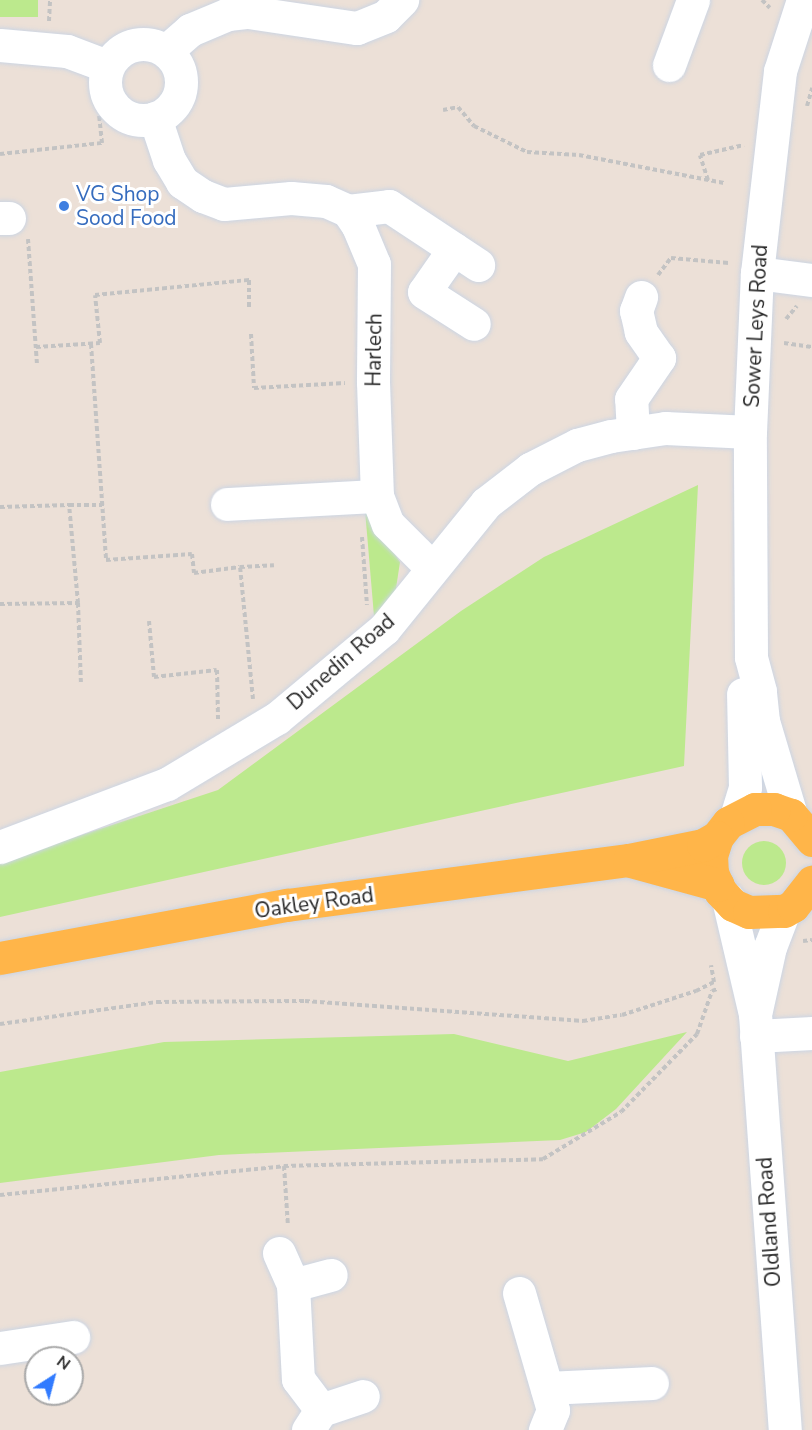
<!DOCTYPE html>
<html>
<head>
<meta charset="utf-8">
<style>
	body { margin:0 }
	#map { position:relative; width:812px; height:1430px; overflow:hidden; background:#ece0d7; font-family:"Nunito Sans",sans-serif }
	div>[style] { position:absolute }
	[style*='--x'] { left:calc(var(--x)*1px); top:calc(var(--y)*1px); width:calc(var(--w)*1px); rotate:calc(var(--a)*1deg) }
	.green>* { inset:0; background:#bce98d; transform-origin:0 0 }
	.round { border-radius:50% }
	.path>* { height:4px; margin-top:-2px; transform-origin:0; background:repeating-linear-gradient(90deg,#c3c3c3 0 4.5px,transparent 0 7.5px) }
	.roads { filter:drop-shadow(0 0 2px #ccd5e3) drop-shadow(0 0 2px #ccd5e3) }
	.minor>* { height:33px; margin:-16.5px; padding:0 16.5px; transform-origin:16.5px; border-radius:16.5px; background:#fff }
	.minor>.ring { margin:-16.5px; padding:0; box-sizing:content-box; background:none; border:33px solid #fff; border-radius:50% }
	.major>* { height:33px; margin:-16.5px; padding:0 16.5px; transform-origin:16.5px; border-radius:16.5px; background:#ffb549 }
	.dots>* { width:16px; height:16px; translate:-50% -50%; box-sizing:border-box; border:3px solid #fff; border-radius:50% }
	span { translate:-50% -50%; white-space:nowrap; text-align:center; line-height:1.15; -webkit-text-stroke:6px #fff; paint-order:stroke }
	.shop-label { font-size:21px; color:#366cbe }
	.left { translate:0 -50%; text-align:left }
	.street-label { font-size:21px; color:#282828 }
	.north { position:absolute; left:24px; top:1346px; width:60px; height:60px; box-sizing:border-box; background:#fff; border:2px solid #a9a9a9; border-radius:50%; rotate:36deg; font-size:16px; font-weight:700; line-height:24px; text-align:center; color:#282828 }
	.north::after { content:''; display:block; margin:auto; width:21px; height:27px; background:#317bff; clip-path:polygon(50% 0,100% 100%,50% 72%,0 100%) }
</style>
</head>
<body>
<div id="map">
	<div class="green">
		<i style="left:0;top:0;width:38px;height:17px"></i>
		<i style="clip-path:polygon(698px 485px,684px 766px,0 917px,0 862px,218px 790px,461px 611px,544px 557px)"></i>
		<i style="clip-path:polygon(365px 510px,400px 562px,395px 595px,374px 616px)"></i>
		<i class="round" style="left:742px;top:841px;width:44px;height:44px"></i>
		<i style="clip-path:polygon(687px 1032px,616px 1109px,586px 1132px,560px 1140px,219px 1155px,0 1183px,0 1072px,164px 1042px,454px 1034px,568px 1061px)"></i>
	</div>
	<div class="path">
		<i style="--x:762;--y:0;--w:11;--a:45"></i>
		<i style="--x:49;--y:21;--w:21;--a:-87"></i>
		<i style="--x:807;--y:106;--w:19;--a:-74"></i>
		<i style="--x:443;--y:110;--w:15;--a:-11"></i>
		<i style="--x:458;--y:107;--w:25;--a:50"></i>
		<i style="--x:474;--y:126;--w:59;--a:26.1"></i>
		<i style="--x:527;--y:152;--w:52;--a:3.3"></i>
		<i style="--x:579;--y:155;--w:149;--a:10.9"></i>
		<i style="--x:0;--y:154;--w:103;--a:-6.2"></i>
		<i style="--x:102;--y:143;--w:29;--a:-96"></i>
		<i style="--x:99;--y:114;--w:16;--a:-45"></i>
		<i style="--x:708;--y:180;--w:26;--a:-108"></i>
		<i style="--x:700;--y:155;--w:45;--a:-12.8"></i>
		<i style="--x:28;--y:239;--w:127;--a:85.9"></i>
		<i style="--x:658;--y:275;--w:21;--a:-53"></i>
		<i style="--x:671;--y:258;--w:58;--a:4.9"></i>
		<i style="--x:786;--y:319;--w:17;--a:-50"></i>
		<i style="--x:251;--y:334;--w:54;--a:86.8"></i>
		<i style="--x:254;--y:388;--w:91;--a:-3.1"></i>
		<i style="--x:784;--y:343;--w:28;--a:8"></i>
		<i style="--x:91;--y:344;--w:217;--a:86"></i>
		<i style="--x:106;--y:560;--w:86;--a:-4"></i>
		<i style="--x:192;--y:554;--w:19;--a:84"></i>
		<i style="--x:194;--y:573;--w:46;--a:-7.4"></i>
		<i style="--x:36;--y:347;--w:64;--a:-3.6"></i>
		<i style="--x:100;--y:343;--w:48;--a:-95.9"></i>
		<i style="--x:95;--y:295;--w:155;--a:-5.6"></i>
		<i style="--x:249;--y:280;--w:28;--a:90"></i>
		<i style="--x:0;--y:507;--w:69;--a:-1.7"></i>
		<i style="--x:362;--y:537;--w:68;--a:85.8"></i>
		<i style="--x:78;--y:603;--w:80;--a:87.9"></i>
		<i style="--x:0;--y:604;--w:78;--a:-0.7"></i>
		<i style="--x:78;--y:603;--w:98;--a:-95.2"></i>
		<i style="--x:69;--y:505;--w:33;--a:0"></i>
		<i style="--x:149;--y:621;--w:56;--a:84.9"></i>
		<i style="--x:154;--y:677;--w:63;--a:-6.3"></i>
		<i style="--x:217;--y:670;--w:49;--a:88.8"></i>
		<i style="--x:253;--y:699;--w:133;--a:-95.6"></i>
		<i style="--x:240;--y:567;--w:34;--a:-3"></i>
		<i style="--x:803;--y:941;--w:9;--a:-6"></i>
		<i style="--x:0;--y:1024;--w:159;--a:-8"></i>
		<i style="--x:157;--y:1002;--w:148;--a:-0.4"></i>
		<i style="--x:305;--y:1001;--w:279;--a:4.1"></i>
		<i style="--x:583;--y:1021;--w:39;--a:-9"></i>
		<i style="--x:622;--y:1015;--w:78;--a:-18"></i>
		<i style="--x:696;--y:991;--w:20;--a:-27"></i>
		<i style="--x:714;--y:982;--w:17;--a:-100"></i>
		<i style="--x:284;--y:1166;--w:60;--a:86.2"></i>
		<i style="--x:0;--y:1195;--w:285;--a:-5.8"></i>
		<i style="--x:284;--y:1166;--w:259;--a:-1.5"></i>
		<i style="--x:543;--y:1159;--w:91;--a:-31.1"></i>
		<i style="--x:621;--y:1112;--w:109;--a:-45.7"></i>
		<i style="--x:697;--y:1034;--w:46;--a:-70.8"></i>
		<i style="--x:712;--y:991;--w:5;--a:-22"></i>
	</div>
	<div class="roads">
		<div class="minor">
			<i class="ring" style="left:105px;top:44px;width:43px;height:43px"></i>
			<i style="--x:0;--y:45;--w:67;--a:5.1"></i>
			<i style="--x:67;--y:51;--w:43;--a:20.6"></i>
			<i style="--x:166;--y:51;--w:32;--a:-41"></i>
			<i style="--x:190;--y:30;--w:41;--a:-22.8"></i>
			<i style="--x:228;--y:14;--w:20;--a:-6"></i>
			<i style="--x:248;--y:12;--w:110;--a:8.4"></i>
			<i style="--x:357;--y:28;--w:31;--a:-22"></i>
			<i style="--x:386;--y:16;--w:23;--a:-45"></i>
			<i style="--x:669;--y:65;--w:69;--a:-69.7"></i>
			<i style="--x:155;--y:118;--w:44;--a:71.6"></i>
			<i style="--x:169;--y:160;--w:26;--a:59"></i>
			<i style="--x:182;--y:182;--w:25;--a:34"></i>
			<i style="--x:203;--y:196;--w:22;--a:21"></i>
			<i style="--x:224;--y:204;--w:67;--a:-5.1"></i>
			<i style="--x:291;--y:198;--w:35;--a:5"></i>
			<i style="--x:326;--y:201;--w:24;--a:24"></i>
			<i style="--x:348;--y:211;--w:18;--a:56"></i>
			<i style="--x:358;--y:226;--w:41;--a:67.2"></i>
			<i style="--x:374;--y:264;--w:118;--a:90.5"></i>
			<i style="--x:373;--y:382;--w:114;--a:88"></i>
			<i style="--x:377;--y:496;--w:30;--a:69"></i>
			<i style="--x:388;--y:524;--w:62;--a:45"></i>
			<i style="--x:348;--y:211;--w:41;--a:-7"></i>
			<i style="--x:389;--y:206;--w:107;--a:33.5"></i>
			<i style="--x:0;--y:218;--w:9;--a:0"></i>
			<i style="--x:454;--y:249;--w:52;--a:124.9"></i>
			<i style="--x:424;--y:292;--w:59;--a:32.6"></i>
			<i style="--x:757;--y:273;--w:55;--a:7.3"></i>
			<i style="--x:633;--y:433;--w:34;--a:-93"></i>
			<i style="--x:631;--y:399;--w:50;--a:-55.7"></i>
			<i style="--x:659;--y:358;--w:32;--a:-125"></i>
			<i style="--x:641;--y:332;--w:22;--a:-103"></i>
			<i style="--x:636;--y:311;--w:15;--a:-70"></i>
			<i style="--x:227;--y:504;--w:150;--a:-3.1"></i>
			<i style="--x:791;--y:815;--w:98;--a:-106.6"></i>
			<i style="--x:763;--y:721;--w:30;--a:-96"></i>
			<i style="--x:760;--y:691;--w:35;--a:-105"></i>
			<i style="--x:751;--y:657;--w:225;--a:-90.3"></i>
			<i style="--x:750;--y:432;--w:159;--a:-87.5"></i>
			<i style="--x:757;--y:273;--w:203;--a:-83.5"></i>
			<i style="--x:780;--y:71;--w:75;--a:-72.1"></i>
			<i style="--x:736;--y:817;--w:31;--a:-73"></i>
			<i style="--x:745;--y:787;--w:93;--a:-91.2"></i>
			<i style="--x:0;--y:847;--w:178;--a:-20.7"></i>
			<i style="--x:167;--y:784;--w:128;--a:-31"></i>
			<i style="--x:277;--y:718;--w:139;--a:-39.8"></i>
			<i style="--x:384;--y:629;--w:162;--a:-51"></i>
			<i style="--x:486;--y:503;--w:56;--a:-37.7"></i>
			<i style="--x:530;--y:469;--w:53;--a:-27.1"></i>
			<i style="--x:577;--y:445;--w:35;--a:-15"></i>
			<i style="--x:611;--y:436;--w:55;--a:-8.4"></i>
			<i style="--x:665;--y:428;--w:85;--a:2.7"></i>
			<i style="--x:728;--y:899;--w:118;--a:76.8"></i>
			<i style="--x:755;--y:1014;--w:417;--a:85.9"></i>
			<i style="--x:756;--y:1010;--w:65;--a:-77.5"></i>
			<i style="--x:770;--y:947;--w:39;--a:-69"></i>
			<i style="--x:756;--y:1036;--w:56;--a:-3.1"></i>
			<i style="--x:279;--y:1253;--w:35;--a:66"></i>
			<i style="--x:293;--y:1285;--w:94;--a:87"></i>
			<i style="--x:298;--y:1379;--w:39;--a:53"></i>
			<i style="--x:321;--y:1410;--w:24;--a:123"></i>
			<i style="--x:293;--y:1285;--w:39;--a:-15"></i>
			<i style="--x:519;--y:1293;--w:122;--a:73.8"></i>
			<i style="--x:553;--y:1410;--w:22;--a:112"></i>
			<i style="--x:0;--y:1348;--w:74;--a:-8.6"></i>
			<i style="--x:547;--y:1388;--w:105;--a:-2.7"></i>
			<i style="--x:321;--y:1410;--w:44;--a:-18.4"></i>
		</div>
		<div class="major">
			<i style="--x:812;--y:840;--w:33;--a:-130"></i>
			<i style="--x:791;--y:815;--w:18;--a:-161"></i>
			<i style="--x:774;--y:809;--w:19;--a:180"></i>
			<i style="--x:755;--y:809;--w:30;--a:153"></i>
			<i style="--x:728;--y:823;--w:18;--a:128"></i>
			<i style="--x:717;--y:837;--w:19;--a:108"></i>
			<i style="--x:711;--y:855;--w:18;--a:87"></i>
			<i style="--x:712;--y:873;--w:20;--a:66"></i>
			<i style="--x:720;--y:891;--w:19;--a:47"></i>
			<i style="--x:733;--y:905;--w:17;--a:24"></i>
			<i style="--x:749;--y:912;--w:35;--a:-2"></i>
			<i style="--x:784;--y:911;--w:10;--a:-29"></i>
			<i style="--x:793;--y:906;--w:31;--a:-52"></i>
			<i style="--x:631;--y:861;--w:90;--a:15.4"></i>
			<i style="--x:0;--y:958;--w:292;--a:-10.5"></i>
			<i style="--x:287;--y:905;--w:345;--a:-7.5"></i>
			<i style="--x:629;--y:860;--w:76;--a:-11.5"></i>
			<i style="--x:703;--y:845;--w:16;--a:-30"></i>
		</div>
	</div>
	<div class="dots">
		<i style="left:64px;top:206px;background:#3f7fe0"></i>
	</div>
	<div class="shop-label">
		<span class="left" style="left:76px;top:206px">VG Shop<br>Sood Food</span>
	</div>
	<div class="street-label">
		<span style="left:756px;top:326px;rotate:-87deg">Sower Leys Road</span>
		<span style="left:374px;top:350px;rotate:-89deg">Harlech</span>
		<span style="left:341px;top:662px;rotate:-41deg">Dunedin Road</span>
		<span style="left:314px;top:903px;rotate:-8deg">Oakley Road</span>
		<span style="left:769px;top:1222px;rotate:-94deg">Oldland Road</span>
	</div>
	<div class="north">N</div>
</div>
</body>
</html>
